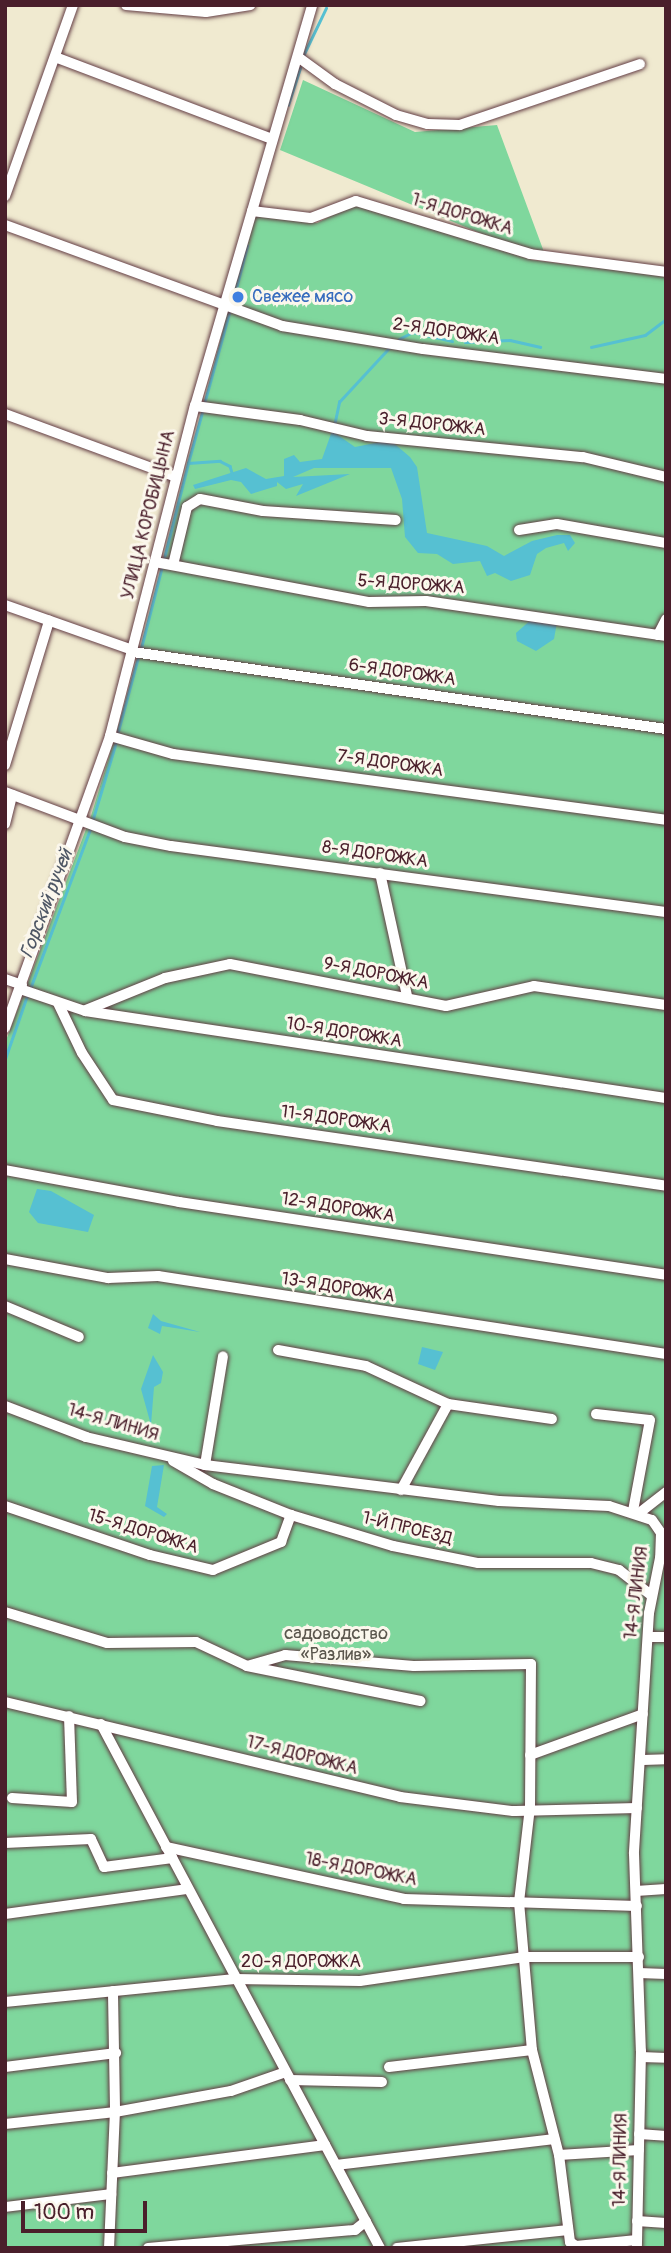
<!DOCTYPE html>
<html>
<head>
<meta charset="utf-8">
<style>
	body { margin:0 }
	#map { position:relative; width:671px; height:2253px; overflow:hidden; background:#f0ead0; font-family:Pangolin,sans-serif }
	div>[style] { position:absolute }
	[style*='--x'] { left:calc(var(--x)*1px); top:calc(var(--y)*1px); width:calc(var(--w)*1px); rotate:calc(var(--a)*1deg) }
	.green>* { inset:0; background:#7fd79d }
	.water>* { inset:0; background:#56c0d2 }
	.stream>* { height:2.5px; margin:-1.25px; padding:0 1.25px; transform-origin:1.25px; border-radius:1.25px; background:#56c0d2 }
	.roads { filter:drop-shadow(0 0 2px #633d44) drop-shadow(0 0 2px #633d44) }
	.minor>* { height:10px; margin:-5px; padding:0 5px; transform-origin:5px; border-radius:5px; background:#fff }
	.dots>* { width:19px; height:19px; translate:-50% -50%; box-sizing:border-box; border:4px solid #fbf7ec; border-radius:50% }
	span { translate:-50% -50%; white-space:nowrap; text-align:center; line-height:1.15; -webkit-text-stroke:6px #fbf7ec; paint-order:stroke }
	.street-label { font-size:18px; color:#4a1f2b }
	.shop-label { font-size:18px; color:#366cbe }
	.left { translate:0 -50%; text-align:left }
	.park-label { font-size:18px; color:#5a564d }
	.water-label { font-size:19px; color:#4e5765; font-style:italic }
	.frame { position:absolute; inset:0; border:7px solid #4a1f2b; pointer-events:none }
	.scale { position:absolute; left:21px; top:2201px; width:126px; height:32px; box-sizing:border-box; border:4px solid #4a1f2b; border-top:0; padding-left:9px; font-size:21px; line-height:24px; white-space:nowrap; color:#4a1f2b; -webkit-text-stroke:5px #fbf7ec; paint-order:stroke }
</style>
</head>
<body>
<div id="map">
	<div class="green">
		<i style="clip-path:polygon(303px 80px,415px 132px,497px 125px,544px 252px,511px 246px,280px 150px)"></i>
		<i style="clip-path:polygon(357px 203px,532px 260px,666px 276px,666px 2248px,5px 2248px,5px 1043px,91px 816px,141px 652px,252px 216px,317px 223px)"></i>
	</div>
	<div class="water">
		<i style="clip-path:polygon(332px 431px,355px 447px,390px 440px,410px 457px,417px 467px,427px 533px,487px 546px,504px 556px,532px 541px,557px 535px,570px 535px,575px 543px,568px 551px,564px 543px,546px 548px,537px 554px,530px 575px,511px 581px,495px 573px,487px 576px,480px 561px,453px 564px,437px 554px,418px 553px,405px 537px,402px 499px,391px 468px,314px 468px,293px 477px,350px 474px,296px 496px,303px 484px,286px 489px,277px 482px,277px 486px,251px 494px,241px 482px,231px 480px,195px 489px,193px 485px,246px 468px,266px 479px,284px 476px,284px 459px,294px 455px,300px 462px,322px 459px)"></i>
		<i style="clip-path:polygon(533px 618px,557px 622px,554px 639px,536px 651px,517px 641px,516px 633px)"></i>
		<i style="clip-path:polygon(37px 1189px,51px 1191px,94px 1215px,88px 1232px,38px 1223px,29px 1212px)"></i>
		<i style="clip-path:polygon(153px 1314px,161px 1321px,200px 1332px,162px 1326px,160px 1334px,148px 1328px)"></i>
		<i style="clip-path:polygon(422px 1347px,443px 1352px,435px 1370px,418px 1364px)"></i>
		<i style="clip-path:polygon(153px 1355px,163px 1372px,161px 1383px,154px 1387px,151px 1425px,141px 1389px)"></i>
		<i style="clip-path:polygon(164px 1465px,157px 1507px,167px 1514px,164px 1517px,145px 1506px,152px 1466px)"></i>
	</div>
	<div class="stream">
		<i style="--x:303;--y:56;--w:53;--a:-64.4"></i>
		<i style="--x:288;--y:105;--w:39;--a:-72"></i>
		<i style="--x:232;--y:304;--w:60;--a:-75.5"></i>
		<i style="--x:399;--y:339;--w:16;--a:-27"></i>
		<i style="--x:413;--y:332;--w:40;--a:13"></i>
		<i style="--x:465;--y:342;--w:45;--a:-2.5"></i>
		<i style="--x:510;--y:340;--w:31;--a:13"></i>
		<i style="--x:591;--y:347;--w:55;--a:-12.5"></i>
		<i style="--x:645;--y:335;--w:26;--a:-37"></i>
		<i style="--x:204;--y:404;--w:94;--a:-74.6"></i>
		<i style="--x:334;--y:426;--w:25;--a:-78"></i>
		<i style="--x:339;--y:402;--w:74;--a:-47.2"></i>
		<i style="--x:188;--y:463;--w:53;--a:-74.6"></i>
		<i style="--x:164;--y:558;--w:98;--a:-75.8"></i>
		<i style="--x:188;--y:463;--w:32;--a:-4"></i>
		<i style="--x:220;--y:461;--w:11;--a:27"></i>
		<i style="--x:230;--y:466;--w:10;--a:73"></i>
		<i style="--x:141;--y:648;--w:81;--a:-75.6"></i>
		<i style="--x:117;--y:735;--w:81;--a:-74.9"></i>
		<i style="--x:92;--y:822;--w:84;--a:-73.3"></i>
		<i style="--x:30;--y:989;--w:171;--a:-69.4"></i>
		<i style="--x:5;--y:1059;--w:67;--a:-70.8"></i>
	</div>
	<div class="roads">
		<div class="minor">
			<i style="--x:126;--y:5;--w:80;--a:5"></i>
			<i style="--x:206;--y:12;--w:45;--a:-9"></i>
			<i style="--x:55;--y:57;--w:232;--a:20.7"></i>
			<i style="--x:298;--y:57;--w:46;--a:36.1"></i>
			<i style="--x:335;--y:84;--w:68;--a:26.9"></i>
			<i style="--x:396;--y:115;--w:33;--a:16"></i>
			<i style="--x:428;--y:124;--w:32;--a:2"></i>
			<i style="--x:460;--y:125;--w:190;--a:-18.7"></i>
			<i style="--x:5;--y:196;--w:203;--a:-70.4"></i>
			<i style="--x:252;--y:211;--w:59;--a:6.8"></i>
			<i style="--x:311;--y:218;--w:48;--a:-20.7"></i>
			<i style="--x:356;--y:201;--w:182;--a:16.9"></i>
			<i style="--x:530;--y:254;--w:137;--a:7.5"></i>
			<i style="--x:5;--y:225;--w:295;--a:20"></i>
			<i style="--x:282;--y:326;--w:143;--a:9.3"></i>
			<i style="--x:423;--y:349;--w:245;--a:7"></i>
			<i style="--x:195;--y:406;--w:106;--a:7.6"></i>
			<i style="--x:300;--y:420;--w:69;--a:13.4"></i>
			<i style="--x:367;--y:436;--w:217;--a:5.6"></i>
			<i style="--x:583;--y:457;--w:85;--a:13.5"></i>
			<i style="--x:5;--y:414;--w:182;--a:20.2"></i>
			<i style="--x:519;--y:530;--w:38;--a:-9"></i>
			<i style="--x:557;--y:524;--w:111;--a:9.9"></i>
			<i style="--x:155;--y:562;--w:218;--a:10.6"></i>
			<i style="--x:369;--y:602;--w:57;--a:-1"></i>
			<i style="--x:426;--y:601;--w:243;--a:8.3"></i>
			<i style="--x:173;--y:565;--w:60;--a:-76.4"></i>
			<i style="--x:187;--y:507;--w:15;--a:-32"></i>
			<i style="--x:200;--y:499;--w:64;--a:10.8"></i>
			<i style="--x:263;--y:511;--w:133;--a:3.9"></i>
			<i style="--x:5;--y:605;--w:136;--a:19.4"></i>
			<i style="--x:658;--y:635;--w:18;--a:-63"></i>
			<i style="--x:133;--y:652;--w:539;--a:8.22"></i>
			<i style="--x:110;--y:736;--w:66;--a:15.9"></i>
			<i style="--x:173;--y:754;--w:497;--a:7.6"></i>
			<i style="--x:5;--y:765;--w:151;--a:-73"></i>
			<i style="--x:5;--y:792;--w:128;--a:20.6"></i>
			<i style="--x:125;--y:837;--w:47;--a:11.1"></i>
			<i style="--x:171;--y:846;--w:499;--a:7.6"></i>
			<i style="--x:5;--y:824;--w:30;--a:-76"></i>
			<i style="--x:380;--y:873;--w:126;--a:77.6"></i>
			<i style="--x:5;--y:979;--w:18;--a:19"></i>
			<i style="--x:20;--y:989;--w:69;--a:18.7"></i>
			<i style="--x:85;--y:1011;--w:587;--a:8.52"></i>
			<i style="--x:58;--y:1003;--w:55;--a:64.4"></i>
			<i style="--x:82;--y:1053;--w:56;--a:56.6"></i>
			<i style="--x:113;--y:1100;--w:106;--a:11.4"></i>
			<i style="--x:217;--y:1121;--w:454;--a:8.2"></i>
			<i style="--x:86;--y:1010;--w:85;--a:-22.1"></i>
			<i style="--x:165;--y:978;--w:66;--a:-12.2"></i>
			<i style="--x:230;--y:964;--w:220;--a:11"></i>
			<i style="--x:446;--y:1006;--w:90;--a:-12.8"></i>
			<i style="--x:534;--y:986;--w:133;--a:8.2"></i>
			<i style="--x:5;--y:1028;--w:310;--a:-70.2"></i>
			<i style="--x:110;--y:736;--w:341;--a:-75.6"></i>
			<i style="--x:195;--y:406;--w:418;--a:-73.7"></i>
			<i style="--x:5;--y:1170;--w:177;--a:10.4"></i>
			<i style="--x:179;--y:1202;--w:492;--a:8.5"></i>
			<i style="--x:5;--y:1259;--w:105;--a:10.5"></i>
			<i style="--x:108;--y:1278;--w:50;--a:-2.3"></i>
			<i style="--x:158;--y:1276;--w:514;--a:8.73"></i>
			<i style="--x:5;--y:1306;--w:80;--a:22.7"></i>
			<i style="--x:278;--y:1350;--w:89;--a:10.3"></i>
			<i style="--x:366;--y:1366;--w:90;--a:24.9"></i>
			<i style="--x:448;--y:1404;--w:105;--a:8.2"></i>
			<i style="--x:5;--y:1406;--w:87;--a:20.9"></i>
			<i style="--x:86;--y:1437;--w:122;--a:13.2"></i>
			<i style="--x:205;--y:1465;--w:296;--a:7"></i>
			<i style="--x:499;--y:1501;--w:110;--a:2.6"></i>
			<i style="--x:609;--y:1506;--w:45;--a:18"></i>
			<i style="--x:652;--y:1520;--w:16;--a:55"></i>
			<i style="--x:661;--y:1533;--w:25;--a:92"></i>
			<i style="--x:660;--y:1558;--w:56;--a:101.3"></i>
			<i style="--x:649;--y:1613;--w:241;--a:93.6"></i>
			<i style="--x:634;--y:1854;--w:197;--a:88"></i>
			<i style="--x:641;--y:2051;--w:197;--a:91.2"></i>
			<i style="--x:596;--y:1414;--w:54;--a:6.3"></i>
			<i style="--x:650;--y:1420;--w:93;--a:100.6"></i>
			<i style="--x:173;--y:1461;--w:46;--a:29.9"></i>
			<i style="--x:213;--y:1484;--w:84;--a:21.7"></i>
			<i style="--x:291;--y:1515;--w:107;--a:16.9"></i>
			<i style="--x:393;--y:1546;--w:87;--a:11.3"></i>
			<i style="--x:478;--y:1563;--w:113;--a:0"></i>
			<i style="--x:591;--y:1563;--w:29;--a:14"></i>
			<i style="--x:619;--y:1570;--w:41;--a:38"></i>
			<i style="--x:205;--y:1465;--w:110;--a:-80.6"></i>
			<i style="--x:401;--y:1490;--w:98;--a:-61.3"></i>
			<i style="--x:5;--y:1506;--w:153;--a:18.7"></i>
			<i style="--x:150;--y:1555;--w:65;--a:13.4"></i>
			<i style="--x:213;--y:1570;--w:74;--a:-22.4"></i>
			<i style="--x:281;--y:1542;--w:29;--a:-70"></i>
			<i style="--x:638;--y:1514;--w:36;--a:-38"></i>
			<i style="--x:5;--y:1612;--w:107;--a:16.9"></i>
			<i style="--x:107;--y:1643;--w:89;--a:-0.6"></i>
			<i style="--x:196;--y:1642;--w:56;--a:25.2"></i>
			<i style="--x:247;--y:1666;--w:177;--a:11.4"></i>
			<i style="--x:649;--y:1637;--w:17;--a:0"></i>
			<i style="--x:247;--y:1666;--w:40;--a:-16"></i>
			<i style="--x:285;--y:1655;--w:129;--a:4.9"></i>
			<i style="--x:414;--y:1666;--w:117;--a:-1"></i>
			<i style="--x:531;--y:1664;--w:143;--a:90.4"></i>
			<i style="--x:530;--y:1807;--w:96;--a:96.6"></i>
			<i style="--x:519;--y:1902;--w:149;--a:85"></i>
			<i style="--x:532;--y:2050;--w:108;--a:75.6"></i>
			<i style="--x:559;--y:2155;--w:88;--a:82.8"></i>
			<i style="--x:570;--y:2242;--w:7;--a:34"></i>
			<i style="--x:576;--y:2246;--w:61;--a:-5.6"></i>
			<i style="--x:5;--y:1702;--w:406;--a:13.5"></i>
			<i style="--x:400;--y:1797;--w:114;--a:7.1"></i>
			<i style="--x:513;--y:1811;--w:124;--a:-1.4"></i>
			<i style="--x:101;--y:1724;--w:594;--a:61.97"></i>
			<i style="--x:530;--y:1755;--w:120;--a:-19.9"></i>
			<i style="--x:643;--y:1760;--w:23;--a:-2"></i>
			<i style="--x:12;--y:1798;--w:60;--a:3.8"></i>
			<i style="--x:72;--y:1802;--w:86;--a:-92"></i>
			<i style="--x:5;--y:1843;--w:86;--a:-2.7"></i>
			<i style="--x:91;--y:1839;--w:31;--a:65"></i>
			<i style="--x:104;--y:1867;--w:69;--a:-7.5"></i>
			<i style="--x:166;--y:1847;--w:244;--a:12.3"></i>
			<i style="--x:404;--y:1899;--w:233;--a:1.7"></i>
			<i style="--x:636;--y:1891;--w:30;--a:-4"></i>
			<i style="--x:5;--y:1914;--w:185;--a:-7.8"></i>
			<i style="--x:639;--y:1973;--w:27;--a:2"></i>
			<i style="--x:5;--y:2002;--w:231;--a:-5.7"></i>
			<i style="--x:235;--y:1979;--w:125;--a:0.9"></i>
			<i style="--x:360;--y:1981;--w:166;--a:-8.3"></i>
			<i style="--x:524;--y:1957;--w:115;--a:0"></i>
			<i style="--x:641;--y:2057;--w:25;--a:2"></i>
			<i style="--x:5;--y:2067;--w:112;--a:-7.2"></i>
			<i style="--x:389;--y:2067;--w:144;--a:-6.8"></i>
			<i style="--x:290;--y:2080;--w:92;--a:1.2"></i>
			<i style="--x:5;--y:2124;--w:111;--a:-6.2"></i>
			<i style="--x:115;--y:2112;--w:118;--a:-10.3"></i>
			<i style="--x:231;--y:2091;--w:58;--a:-19.1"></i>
			<i style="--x:639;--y:2134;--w:27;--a:4"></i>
			<i style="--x:559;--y:2155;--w:80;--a:-3.6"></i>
			<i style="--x:336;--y:2165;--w:220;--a:-6.8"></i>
			<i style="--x:112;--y:2173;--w:215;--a:-7.5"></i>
			<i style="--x:5;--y:2207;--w:107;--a:-7"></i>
			<i style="--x:637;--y:2221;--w:29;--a:4"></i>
			<i style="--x:109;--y:2248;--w:140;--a:-87.5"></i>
			<i style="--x:115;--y:2108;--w:117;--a:-91"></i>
			<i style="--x:148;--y:2248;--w:208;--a:-5"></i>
			<i style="--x:355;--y:2230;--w:14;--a:-39"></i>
			<i style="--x:397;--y:2248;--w:172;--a:-6"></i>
		</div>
	</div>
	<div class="dots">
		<i style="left:238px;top:297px;background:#3f7fe0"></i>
	</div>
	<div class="street-label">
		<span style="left:462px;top:215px;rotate:17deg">1-Я ДОРОЖКА</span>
		<span style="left:446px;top:332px;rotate:8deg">2-Я ДОРОЖКА</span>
		<span style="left:432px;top:425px;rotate:6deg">3-Я ДОРОЖКА</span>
		<span style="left:149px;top:515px;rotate:-76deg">УЛИЦА КОРОБИЦЫНА</span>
		<span style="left:411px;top:585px;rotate:4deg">5-Я ДОРОЖКА</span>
		<span style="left:402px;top:673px;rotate:8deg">6-Я ДОРОЖКА</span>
		<span style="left:390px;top:764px;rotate:8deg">7-Я ДОРОЖКА</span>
		<span style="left:375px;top:855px;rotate:8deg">8-Я ДОРОЖКА</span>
		<span style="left:376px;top:974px;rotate:11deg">9-Я ДОРОЖКА</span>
		<span style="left:344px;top:1033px;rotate:9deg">10-Я ДОРОЖКА</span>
		<span style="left:336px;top:1120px;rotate:8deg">11-Я ДОРОЖКА</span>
		<span style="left:338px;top:1208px;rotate:9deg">12-Я ДОРОЖКА</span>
		<span style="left:338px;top:1288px;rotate:9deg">13-Я ДОРОЖКА</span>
		<span style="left:113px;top:1423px;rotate:16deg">14-Я ЛИНИЯ</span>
		<span style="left:407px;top:1529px;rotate:14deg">1-Й ПРОЕЗД</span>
		<span style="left:143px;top:1532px;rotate:17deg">15-Я ДОРОЖКА</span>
		<span style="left:637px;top:1593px;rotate:-83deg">14-Я ЛИНИЯ</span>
		<span style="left:302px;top:1756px;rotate:14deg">17-Я ДОРОЖКА</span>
		<span style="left:361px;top:1870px;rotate:11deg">18-Я ДОРОЖКА</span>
		<span style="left:301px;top:1962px">20-Я ДОРОЖКА</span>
		<span style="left:621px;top:2160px;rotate:-89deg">14-Я ЛИНИЯ</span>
	</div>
	<div class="shop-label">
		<span class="left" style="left:252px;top:297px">Свежее мясо</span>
	</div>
	<div class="park-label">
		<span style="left:336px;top:1645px">садоводство<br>«Разлив»</span>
	</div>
	<div class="water-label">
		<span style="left:47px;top:904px;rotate:-69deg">Горский ручей</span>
	</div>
	<div class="frame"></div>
	<div class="scale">100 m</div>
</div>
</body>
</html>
